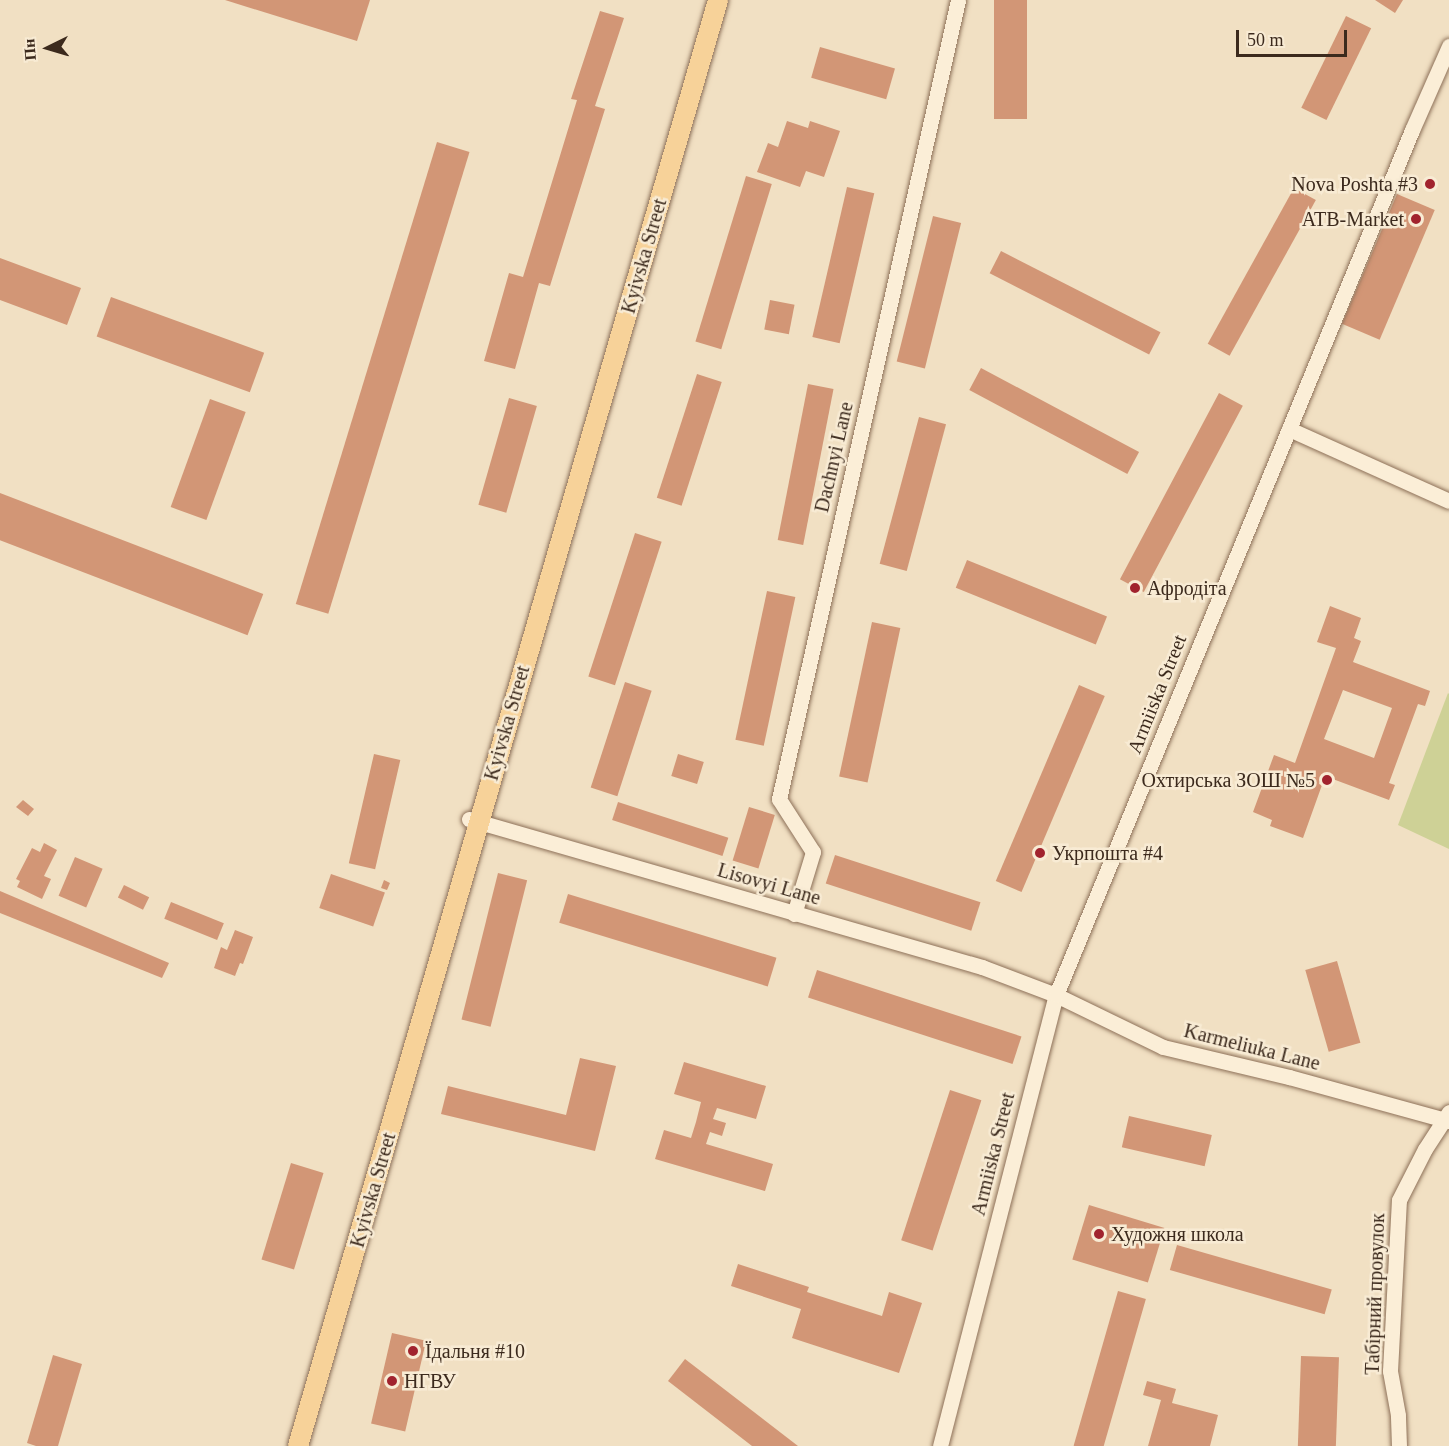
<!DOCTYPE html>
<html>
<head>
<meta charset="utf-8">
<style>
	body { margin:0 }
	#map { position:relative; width:1449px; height:1446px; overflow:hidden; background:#f1e0c3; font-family:Georgia,serif }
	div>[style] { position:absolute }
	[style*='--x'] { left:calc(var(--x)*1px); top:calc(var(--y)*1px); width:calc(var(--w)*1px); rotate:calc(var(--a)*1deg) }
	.green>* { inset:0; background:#ced196 }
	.building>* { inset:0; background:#d29676; transform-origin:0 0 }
	.roads { filter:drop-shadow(0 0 2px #8d7058) drop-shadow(0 0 2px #8d7058) }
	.minor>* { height:15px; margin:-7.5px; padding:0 7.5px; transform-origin:7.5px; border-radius:7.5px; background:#fbeed7 }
	.major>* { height:20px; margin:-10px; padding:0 10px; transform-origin:10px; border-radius:10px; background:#f7d299 }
	.dots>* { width:16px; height:16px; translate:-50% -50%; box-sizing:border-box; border:3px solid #f8ebd4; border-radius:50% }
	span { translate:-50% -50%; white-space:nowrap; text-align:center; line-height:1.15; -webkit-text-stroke:5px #f8ebd4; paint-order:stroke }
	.poi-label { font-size:20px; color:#3c2a1d }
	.right { translate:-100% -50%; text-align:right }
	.left { translate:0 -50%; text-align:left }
	.street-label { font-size:20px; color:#3c2a1d }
	.north { position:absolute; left:18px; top:18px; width:60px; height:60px; -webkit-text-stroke:4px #f8ebd4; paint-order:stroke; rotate:265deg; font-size:16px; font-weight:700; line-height:24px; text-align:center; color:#3c2a1d }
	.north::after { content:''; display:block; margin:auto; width:21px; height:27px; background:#3c2a1d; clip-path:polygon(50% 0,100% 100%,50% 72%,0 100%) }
	.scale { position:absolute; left:1236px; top:30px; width:111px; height:27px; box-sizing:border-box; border:3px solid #3c2a1d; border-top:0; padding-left:8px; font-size:18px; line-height:21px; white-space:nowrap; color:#3c2a1d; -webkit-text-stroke:4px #f8ebd4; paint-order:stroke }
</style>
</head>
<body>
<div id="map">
	<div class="green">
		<i style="clip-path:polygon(1448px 693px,1449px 694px,1449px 849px,1398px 825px)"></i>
	</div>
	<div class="building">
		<i style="clip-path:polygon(225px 0,370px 0,357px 41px)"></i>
		<i style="left:994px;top:0;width:33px;height:119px"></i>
		<i style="clip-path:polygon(1375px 0,1403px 0,1395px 13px)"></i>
		<i style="clip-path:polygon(600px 11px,624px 18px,595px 106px,605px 109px,550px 286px,539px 283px,515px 369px,484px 361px,509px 273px,523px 277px,577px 100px,571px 99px)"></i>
		<i style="left:1346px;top:16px;width:28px;height:102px;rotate:26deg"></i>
		<i style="left:820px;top:47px;width:78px;height:32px;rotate:16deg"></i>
		<i style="clip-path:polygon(787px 121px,808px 128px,810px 121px,840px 131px,824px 177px,806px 171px,800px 187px,757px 172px,768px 143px,778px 147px)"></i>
		<i style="left:437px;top:142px;width:34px;height:483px;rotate:17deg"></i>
		<i style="left:746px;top:176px;width:27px;height:173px;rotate:17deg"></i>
		<i style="left:847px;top:187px;width:28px;height:154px;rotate:13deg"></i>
		<i style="left:1294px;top:188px;width:25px;height:178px;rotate:29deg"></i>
		<i style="left:1397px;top:194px;width:41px;height:141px;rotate:23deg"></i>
		<i style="left:933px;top:216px;width:29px;height:150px;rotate:14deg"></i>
		<i style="left:1001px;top:251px;width:179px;height:25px;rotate:27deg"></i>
		<i style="clip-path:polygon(0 258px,81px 288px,67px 325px,0 300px)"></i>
		<i style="left:111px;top:297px;width:163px;height:42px;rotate:20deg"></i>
		<i style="left:770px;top:300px;width:25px;height:30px;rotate:11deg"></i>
		<i style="left:981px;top:368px;width:179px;height:25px;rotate:28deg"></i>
		<i style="left:697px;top:374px;width:26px;height:130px;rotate:18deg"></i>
		<i style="left:808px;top:384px;width:26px;height:159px;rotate:11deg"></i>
		<i style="left:1219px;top:393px;width:27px;height:211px;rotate:28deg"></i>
		<i style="left:509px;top:398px;width:29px;height:111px;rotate:16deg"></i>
		<i style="left:210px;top:399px;width:38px;height:115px;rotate:20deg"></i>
		<i style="left:919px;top:417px;width:28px;height:152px;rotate:15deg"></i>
		<i style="left:0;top:493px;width:282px;height:44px;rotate:21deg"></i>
		<i style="left:635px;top:533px;width:28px;height:151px;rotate:18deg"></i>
		<i style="left:967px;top:560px;width:151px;height:30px;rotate:22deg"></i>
		<i style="left:767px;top:591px;width:29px;height:152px;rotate:12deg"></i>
		<i style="clip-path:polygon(evenodd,1330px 606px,1361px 618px,1354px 638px,1361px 641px,1353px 662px,1430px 691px,1425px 706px,1418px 704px,1389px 783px,1395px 785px,1389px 800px,1322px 775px,1319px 784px,1322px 785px,1303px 838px,1270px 826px,1272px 820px,1253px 812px,1274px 755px,1295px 763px,1336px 648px,1317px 642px,1330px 606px,1343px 690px,1392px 708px,1374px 758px,1324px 739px,1343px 690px)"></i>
		<i style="left:872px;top:622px;width:29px;height:158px;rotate:12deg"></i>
		<i style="left:625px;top:682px;width:28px;height:111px;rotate:18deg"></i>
		<i style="left:1079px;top:685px;width:28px;height:213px;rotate:23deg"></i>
		<i style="left:374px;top:754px;width:27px;height:112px;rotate:13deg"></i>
		<i style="left:678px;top:754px;width:27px;height:23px;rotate:17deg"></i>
		<i style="clip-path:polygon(23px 800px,34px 809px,28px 816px,16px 807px)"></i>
		<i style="left:618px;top:802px;width:116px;height:19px;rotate:18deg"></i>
		<i style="left:749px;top:807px;width:27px;height:56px;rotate:17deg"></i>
		<i style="clip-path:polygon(44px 843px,57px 850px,44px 876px,51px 879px,42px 899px,17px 887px,20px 881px,16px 879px,32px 848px,40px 852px)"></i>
		<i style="left:835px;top:855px;width:153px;height:30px;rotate:18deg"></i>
		<i style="left:75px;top:857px;width:30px;height:42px;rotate:23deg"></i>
		<i style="left:498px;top:873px;width:30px;height:151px;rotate:14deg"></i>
		<i style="left:331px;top:874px;width:57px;height:36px;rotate:19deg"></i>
		<i style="clip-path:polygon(384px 880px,390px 883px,387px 890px,381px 888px)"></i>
		<i style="left:124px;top:885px;width:28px;height:14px;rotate:26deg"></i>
		<i style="clip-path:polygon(0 891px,169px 963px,162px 978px,0 913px)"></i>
		<i style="left:568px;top:894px;width:218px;height:30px;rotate:17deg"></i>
		<i style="left:171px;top:902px;width:57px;height:18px;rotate:22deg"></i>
		<i style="clip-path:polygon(235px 930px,253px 937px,243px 964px,240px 963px,235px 976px,214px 968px,221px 947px,227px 950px)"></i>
		<i style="left:1337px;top:961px;width:85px;height:33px;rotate:74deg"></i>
		<i style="left:817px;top:970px;width:215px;height:29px;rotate:18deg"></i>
		<i style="clip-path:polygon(580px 1058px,616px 1066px,595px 1151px,441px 1114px,448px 1086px,566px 1115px)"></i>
		<i style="clip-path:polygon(684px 1062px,766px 1086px,756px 1119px,717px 1108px,713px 1119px,726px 1123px,722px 1136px,710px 1132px,706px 1144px,773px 1164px,765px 1191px,655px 1159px,664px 1130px,691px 1138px,696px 1122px,701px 1102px,674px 1094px)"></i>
		<i style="left:950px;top:1090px;width:33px;height:158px;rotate:18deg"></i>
		<i style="left:1129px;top:1116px;width:85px;height:32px;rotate:13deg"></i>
		<i style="left:291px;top:1163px;width:34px;height:101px;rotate:17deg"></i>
		<i style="left:1089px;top:1205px;width:79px;height:57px;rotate:17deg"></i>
		<i style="left:1177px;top:1245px;width:161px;height:26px;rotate:16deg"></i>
		<i style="clip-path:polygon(738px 1264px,809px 1287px,807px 1292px,882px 1316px,889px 1292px,922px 1303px,899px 1373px,792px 1338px,801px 1309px,731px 1286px)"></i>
		<i style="left:1118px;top:1291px;width:29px;height:161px;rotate:16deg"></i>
		<i style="left:392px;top:1333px;width:35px;height:93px;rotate:13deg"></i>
		<i style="clip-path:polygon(53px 1355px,82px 1364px,58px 1446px,36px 1446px,27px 1443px)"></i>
		<i style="left:1301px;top:1356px;width:38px;height:90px;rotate:2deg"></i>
		<i style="clip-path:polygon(685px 1359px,798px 1446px,752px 1446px,668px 1381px)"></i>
		<i style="clip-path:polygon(1147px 1381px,1176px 1389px,1172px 1403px,1218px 1415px,1210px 1446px,1148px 1446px,1161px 1400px,1143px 1395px)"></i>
	</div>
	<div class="roads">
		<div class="minor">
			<i style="--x:1289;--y:429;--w:175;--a:24.2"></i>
			<i style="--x:469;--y:819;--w:534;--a:16.09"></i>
			<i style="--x:982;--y:967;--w:79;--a:20.7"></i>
			<i style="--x:1056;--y:995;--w:119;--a:25.9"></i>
			<i style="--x:1163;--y:1047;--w:130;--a:13.4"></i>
			<i style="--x:1289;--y:1077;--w:166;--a:15.4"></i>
			<i style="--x:794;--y:914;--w:65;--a:-73"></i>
			<i style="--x:813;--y:852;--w:63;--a:-122.7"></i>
			<i style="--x:779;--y:799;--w:819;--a:-77.37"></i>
			<i style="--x:940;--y:1446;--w:466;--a:-75.6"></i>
			<i style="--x:1056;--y:995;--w:935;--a:-67.63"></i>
			<i style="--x:1412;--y:130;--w:92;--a:-66.2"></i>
			<i style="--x:1399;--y:1446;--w:31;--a:-92"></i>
			<i style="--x:1398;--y:1415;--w:45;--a:-100.3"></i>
			<i style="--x:1390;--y:1371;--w:171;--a:-87"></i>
			<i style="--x:1399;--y:1200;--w:57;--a:-63"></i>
			<i style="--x:1425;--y:1149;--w:44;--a:-57"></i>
		</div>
		<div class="major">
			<i style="--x:298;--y:1446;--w:1506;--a:-73.8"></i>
		</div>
	</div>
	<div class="dots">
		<i style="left:1430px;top:184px;background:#a1232e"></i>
		<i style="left:1416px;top:219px;background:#a1232e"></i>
		<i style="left:1135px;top:588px;background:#a1232e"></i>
		<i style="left:1327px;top:780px;background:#a1232e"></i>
		<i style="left:1040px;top:853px;background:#a1232e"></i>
		<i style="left:1099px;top:1234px;background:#a1232e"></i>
		<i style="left:413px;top:1351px;background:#a1232e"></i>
		<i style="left:392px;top:1381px;background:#a1232e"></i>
	</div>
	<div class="poi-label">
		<span class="right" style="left:1418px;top:184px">Nova Poshta #3</span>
		<span class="right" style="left:1404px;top:219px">ATB-Market</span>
		<span class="left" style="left:1147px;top:588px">Афродіта</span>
		<span class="right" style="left:1315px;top:780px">Охтирська ЗОШ №5</span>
		<span class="left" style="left:1052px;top:853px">Укрпошта #4</span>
		<span class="left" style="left:1111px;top:1234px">Художня школа</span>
		<span class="left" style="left:425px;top:1351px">Їдальня #10</span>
		<span class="left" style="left:404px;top:1381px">НГВУ</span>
	</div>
	<div class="street-label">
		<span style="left:644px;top:256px;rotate:-74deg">Kyivska Street</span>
		<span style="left:834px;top:457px;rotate:-77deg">Dachnyi Lane</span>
		<span style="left:1157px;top:694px;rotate:-68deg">Armiiska Street</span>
		<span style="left:507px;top:723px;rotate:-74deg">Kyivska Street</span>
		<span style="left:769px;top:884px;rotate:16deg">Lisovyi Lane</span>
		<span style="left:1252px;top:1047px;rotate:14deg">Karmeliuka Lane</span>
		<span style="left:993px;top:1154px;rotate:-76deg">Armiiska Street</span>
		<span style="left:373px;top:1190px;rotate:-74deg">Kyivska Street</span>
		<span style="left:1375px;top:1294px;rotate:-88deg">Табірний провулок</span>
	</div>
	<div class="north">Пн</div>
	<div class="scale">50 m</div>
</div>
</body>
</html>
